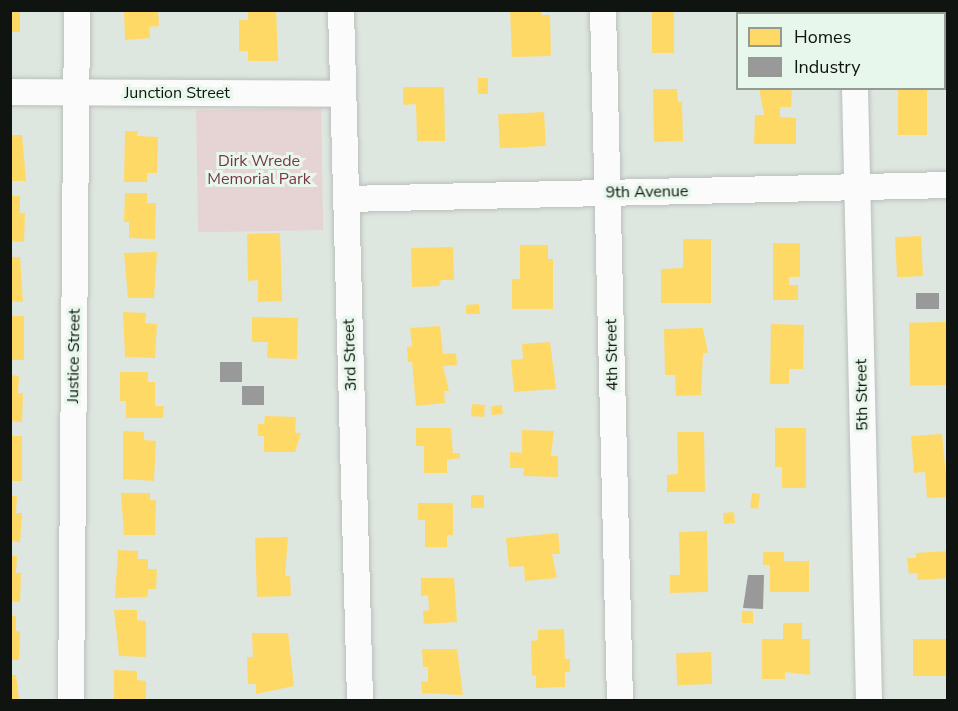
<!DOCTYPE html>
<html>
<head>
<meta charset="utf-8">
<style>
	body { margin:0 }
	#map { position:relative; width:958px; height:711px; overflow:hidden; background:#dee6e0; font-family:"Nunito Sans",sans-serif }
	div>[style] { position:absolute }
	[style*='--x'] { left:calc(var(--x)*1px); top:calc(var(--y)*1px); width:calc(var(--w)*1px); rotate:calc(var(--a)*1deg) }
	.green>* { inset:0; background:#e6d3d3; transform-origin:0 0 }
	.homes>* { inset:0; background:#ffd966; transform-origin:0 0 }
	.industry>* { inset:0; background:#999; transform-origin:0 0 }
	.roads { filter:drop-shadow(0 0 2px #bac0bb) drop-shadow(0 0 2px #bac0bb) }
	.minor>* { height:26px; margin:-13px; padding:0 13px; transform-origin:13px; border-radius:13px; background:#fafbfa }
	span { translate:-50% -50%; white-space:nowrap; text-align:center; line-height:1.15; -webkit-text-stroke:6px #e8f7eb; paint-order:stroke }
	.street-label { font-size:16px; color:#101410 }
	.park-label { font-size:16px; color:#783744 }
	.frame { position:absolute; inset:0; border:12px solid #101410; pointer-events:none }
	.legend { position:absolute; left:736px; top:12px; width:210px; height:78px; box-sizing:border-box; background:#e8f7eb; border:2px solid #929c93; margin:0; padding:8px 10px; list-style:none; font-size:18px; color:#101410 }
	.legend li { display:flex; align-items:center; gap:12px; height:30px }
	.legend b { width:30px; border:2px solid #929c93 }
</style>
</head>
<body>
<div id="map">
	<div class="green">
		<i style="left:321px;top:108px;width:122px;height:125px;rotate:89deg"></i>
	</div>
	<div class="homes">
		<i style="left:10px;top:10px;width:10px;height:22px"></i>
		<i style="clip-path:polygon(124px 10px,158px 10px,159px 26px,149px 27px,150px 38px,125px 40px)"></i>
		<i style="clip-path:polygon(248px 10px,276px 10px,278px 61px,248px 61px,248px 51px,239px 51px,239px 20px,248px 20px)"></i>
		<i style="clip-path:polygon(510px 10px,541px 10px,542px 15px,550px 15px,551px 56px,512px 57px)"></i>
		<i style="left:652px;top:10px;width:22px;height:43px"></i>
		<i style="left:944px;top:14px;width:4px;height:22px"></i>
		<i style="left:478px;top:78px;width:10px;height:16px"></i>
		<i style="clip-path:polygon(403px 87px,444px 87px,445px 141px,417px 141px,416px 104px,403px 105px)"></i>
		<i style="clip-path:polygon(759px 88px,792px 88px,791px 107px,780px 107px,780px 117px,796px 118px,796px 144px,754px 144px,755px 115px,764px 115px)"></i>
		<i style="left:898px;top:88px;width:29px;height:47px"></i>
		<i style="clip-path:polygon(653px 89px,677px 89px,678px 102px,682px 102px,683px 141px,654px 142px)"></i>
		<i style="left:544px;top:112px;width:34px;height:46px;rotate:87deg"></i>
		<i style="clip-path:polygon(125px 131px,138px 131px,137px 136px,158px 137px,157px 173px,147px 173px,147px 182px,124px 182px)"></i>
		<i style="clip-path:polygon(10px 135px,22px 135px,26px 181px,10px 181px)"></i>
		<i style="clip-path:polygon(125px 193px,147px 193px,147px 203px,156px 203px,155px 239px,129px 238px,129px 222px,124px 222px)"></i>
		<i style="clip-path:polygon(10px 196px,20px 196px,20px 213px,25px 213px,24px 242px,10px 241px)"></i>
		<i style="clip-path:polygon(280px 233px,282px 301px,258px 302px,258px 280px,248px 281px,247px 234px)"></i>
		<i style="left:921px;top:236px;width:40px;height:26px;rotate:87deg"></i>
		<i style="clip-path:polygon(683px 239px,711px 239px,711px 303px,661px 303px,661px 269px,683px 268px)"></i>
		<i style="clip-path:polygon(773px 243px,800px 243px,800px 277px,789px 277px,789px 285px,798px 285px,798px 300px,773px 300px)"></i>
		<i style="clip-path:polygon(520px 245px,548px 245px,548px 259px,553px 259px,553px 309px,512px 309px,512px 279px,520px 279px)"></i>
		<i style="clip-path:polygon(453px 247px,454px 280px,441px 280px,439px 286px,412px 287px,411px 248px)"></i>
		<i style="clip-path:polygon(157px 252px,154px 298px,128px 298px,124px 253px)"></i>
		<i style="clip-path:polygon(10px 257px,20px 257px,23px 302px,10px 301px)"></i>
		<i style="clip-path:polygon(479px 304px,480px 314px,466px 314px,466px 305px)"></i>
		<i style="clip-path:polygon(123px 312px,146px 313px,145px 323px,157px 324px,155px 358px,125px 357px)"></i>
		<i style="left:10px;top:316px;width:14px;height:44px"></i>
		<i style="clip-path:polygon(252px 317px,298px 318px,297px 359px,267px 358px,268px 342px,252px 342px)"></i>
		<i style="left:946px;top:322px;width:63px;height:37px;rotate:89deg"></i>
		<i style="clip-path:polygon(771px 324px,804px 325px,803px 369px,789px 369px,789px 384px,770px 384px)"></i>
		<i style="clip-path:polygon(440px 326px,443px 354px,456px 353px,457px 365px,443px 366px,449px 391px,444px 391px,445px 403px,416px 406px,412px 362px,408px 362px,407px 347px,412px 346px,410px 328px)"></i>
		<i style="clip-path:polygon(703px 328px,708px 353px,703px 353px,701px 395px,676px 396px,675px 375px,665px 375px,664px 329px)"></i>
		<i style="clip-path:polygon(550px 342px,556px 389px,514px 392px,511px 360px,523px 359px,522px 344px)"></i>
		<i style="clip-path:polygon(120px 372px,148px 372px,148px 382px,155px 382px,155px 406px,164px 406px,163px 418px,126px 418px,126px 401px,120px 401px)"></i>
		<i style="clip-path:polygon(10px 375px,19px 376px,18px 393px,23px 393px,22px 422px,10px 421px)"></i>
		<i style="left:472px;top:404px;width:13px;height:12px;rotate:4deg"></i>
		<i style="left:502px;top:405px;width:9px;height:11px;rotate:84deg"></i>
		<i style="clip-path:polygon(265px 416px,296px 417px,295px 433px,301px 433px,295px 452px,264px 452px,264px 436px,258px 436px,258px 424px,264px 424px)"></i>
		<i style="clip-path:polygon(416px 428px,451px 428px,453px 453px,460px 453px,460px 458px,447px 460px,447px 473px,424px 473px,424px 446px,416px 446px)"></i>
		<i style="clip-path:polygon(775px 428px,806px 428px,806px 488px,782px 488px,782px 467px,775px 467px)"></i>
		<i style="clip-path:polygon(522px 430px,554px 431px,551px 456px,558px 456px,558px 477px,523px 476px,524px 468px,510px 468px,510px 452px,522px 453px)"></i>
		<i style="clip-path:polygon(123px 431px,144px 432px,144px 440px,156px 441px,154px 481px,123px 479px)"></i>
		<i style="clip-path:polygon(677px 432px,704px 432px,705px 492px,667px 492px,667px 475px,678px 474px)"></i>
		<i style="clip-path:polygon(942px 434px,948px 497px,927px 498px,925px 472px,914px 473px,911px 436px)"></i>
		<i style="left:10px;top:436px;width:12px;height:45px"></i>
		<i style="clip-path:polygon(121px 493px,150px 493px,150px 500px,156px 500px,155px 535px,124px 535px)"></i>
		<i style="left:752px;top:493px;width:8px;height:15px;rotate:7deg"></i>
		<i style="left:484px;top:495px;width:13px;height:13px;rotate:90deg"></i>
		<i style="clip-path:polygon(10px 496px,17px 496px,16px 513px,22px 513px,20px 542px,10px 541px)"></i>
		<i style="clip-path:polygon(418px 503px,453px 503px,453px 535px,447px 535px,447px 547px,425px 547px,425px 520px,418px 520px)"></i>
		<i style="left:734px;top:512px;width:11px;height:11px;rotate:85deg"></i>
		<i style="clip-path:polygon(707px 531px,708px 592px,670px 593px,670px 575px,680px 575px,679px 532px)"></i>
		<i style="clip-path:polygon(558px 533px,560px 554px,552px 554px,557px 578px,525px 581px,524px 566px,509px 567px,506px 538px)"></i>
		<i style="clip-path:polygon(288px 537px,285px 576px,290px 576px,291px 596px,257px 597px,255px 538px)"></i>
		<i style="clip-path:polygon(118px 550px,138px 551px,138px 559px,148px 559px,148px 569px,157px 569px,156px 589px,148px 589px,147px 597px,115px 598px)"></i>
		<i style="clip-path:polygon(948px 551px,948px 578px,918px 580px,917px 573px,909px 574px,907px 558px,916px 558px,916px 553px)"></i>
		<i style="clip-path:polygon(763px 552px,784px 552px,784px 561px,809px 561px,809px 592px,770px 592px,770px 565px,763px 565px)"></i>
		<i style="clip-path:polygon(10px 555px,17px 556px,16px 573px,21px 573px,20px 602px,10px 601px)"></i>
		<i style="clip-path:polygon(421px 578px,454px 578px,457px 622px,424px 624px,423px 611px,429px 610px,428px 595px,421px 596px)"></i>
		<i style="clip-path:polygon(114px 610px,137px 610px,137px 620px,146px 621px,146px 657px,119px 656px)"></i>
		<i style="left:742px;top:611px;width:11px;height:12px"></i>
		<i style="clip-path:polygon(10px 616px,16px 616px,16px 631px,20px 632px,19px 660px,10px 660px)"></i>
		<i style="clip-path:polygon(783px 623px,802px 623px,802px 639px,810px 639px,810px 675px,785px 672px,785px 679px,762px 679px,762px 639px,783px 639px)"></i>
		<i style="clip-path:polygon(564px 629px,565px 659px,570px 659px,570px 672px,565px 672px,565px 687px,536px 688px,536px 675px,532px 676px,531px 641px,538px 640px,538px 630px)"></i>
		<i style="clip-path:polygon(252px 633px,288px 633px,294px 686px,256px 694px,256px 684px,248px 684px,247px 657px,253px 657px)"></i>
		<i style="left:913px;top:639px;width:35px;height:37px"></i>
		<i style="clip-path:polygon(422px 649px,457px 649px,463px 695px,422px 693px,421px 681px,428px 682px,428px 667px,423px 667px)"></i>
		<i style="left:711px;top:652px;width:32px;height:35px;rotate:88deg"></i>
		<i style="clip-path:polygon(114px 670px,137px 671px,137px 680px,146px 681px,146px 700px,114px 699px)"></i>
		<i style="clip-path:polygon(10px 675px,16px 675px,19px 700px,10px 700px)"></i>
	</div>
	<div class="industry">
		<i style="left:939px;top:293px;width:16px;height:23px;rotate:90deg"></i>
		<i style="left:220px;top:362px;width:22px;height:20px"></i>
		<i style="left:242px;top:386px;width:22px;height:19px"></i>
		<i style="clip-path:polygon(748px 575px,764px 575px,763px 609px,743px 608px)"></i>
	</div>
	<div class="roads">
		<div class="minor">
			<i style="--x:341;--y:10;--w:690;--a:88.42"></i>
			<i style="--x:603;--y:10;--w:690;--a:88.59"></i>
			<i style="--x:854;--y:10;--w:4;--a:90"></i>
			<i style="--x:855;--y:88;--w:612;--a:88.69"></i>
			<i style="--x:10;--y:92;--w:333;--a:0.3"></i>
			<i style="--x:346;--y:199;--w:602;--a:-1.33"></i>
			<i style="--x:71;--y:700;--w:690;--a:-89.5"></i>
		</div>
	</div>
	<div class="street-label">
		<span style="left:177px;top:93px">Junction Street</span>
		<span style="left:647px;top:192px;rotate:-1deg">9th Avenue</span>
		<span style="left:350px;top:355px;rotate:-92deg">3rd Street</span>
		<span style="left:612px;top:355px;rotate:-91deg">4th Street</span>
		<span style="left:74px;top:356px;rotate:-89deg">Justice Street</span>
		<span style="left:862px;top:395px;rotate:-91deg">5th Street</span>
	</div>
	<div class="park-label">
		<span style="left:259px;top:170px">Dirk Wrede<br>Memorial Park</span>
	</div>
	<div class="frame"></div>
	<ul class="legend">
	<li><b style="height:16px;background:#ffd966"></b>Homes</li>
	<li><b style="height:16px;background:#999"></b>Industry</li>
	</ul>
</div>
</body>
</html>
